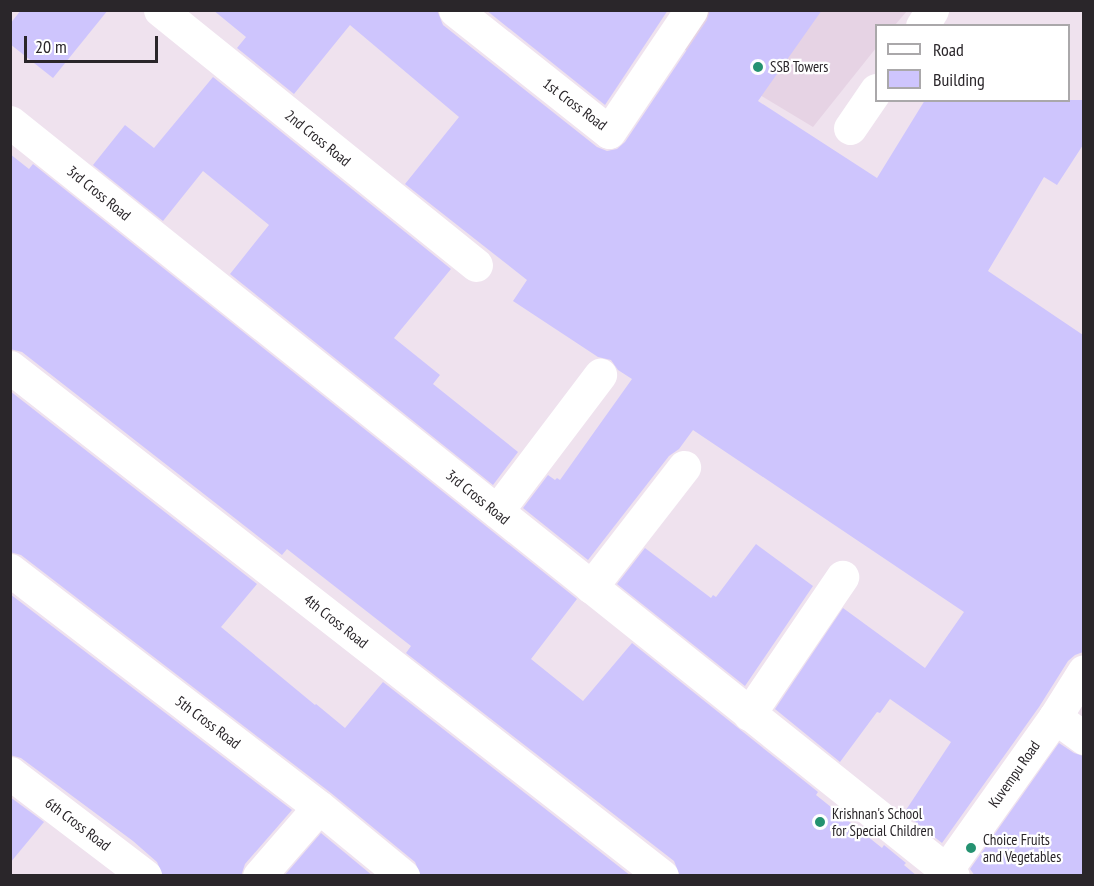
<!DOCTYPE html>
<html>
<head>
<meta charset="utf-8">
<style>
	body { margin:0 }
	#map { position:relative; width:1094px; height:886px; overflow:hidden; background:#efe2ee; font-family:"PT Sans Narrow",sans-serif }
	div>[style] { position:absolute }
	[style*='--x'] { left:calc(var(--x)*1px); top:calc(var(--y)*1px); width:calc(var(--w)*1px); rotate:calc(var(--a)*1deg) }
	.built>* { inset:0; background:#e6d3e4 }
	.building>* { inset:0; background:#cec5fd }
	.minor>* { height:33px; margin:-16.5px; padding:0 16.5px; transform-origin:16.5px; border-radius:16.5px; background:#fff }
	.dots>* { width:16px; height:16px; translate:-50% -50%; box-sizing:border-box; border:3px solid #fff; border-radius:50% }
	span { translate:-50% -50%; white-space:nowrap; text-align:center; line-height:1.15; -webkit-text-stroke:4.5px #fff; paint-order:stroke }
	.poi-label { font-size:15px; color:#2a262a }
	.left { translate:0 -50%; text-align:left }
	.street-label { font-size:15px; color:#2a262a }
	.frame { position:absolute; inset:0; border:12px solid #2a262a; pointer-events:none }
	.legend { position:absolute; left:875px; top:24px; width:195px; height:78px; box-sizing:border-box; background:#fff; border:2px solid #aaa8aa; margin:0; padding:8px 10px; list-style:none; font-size:18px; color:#2a262a }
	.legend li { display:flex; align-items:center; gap:12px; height:30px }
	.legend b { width:30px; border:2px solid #aaa8aa }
	.scale { position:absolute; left:24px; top:36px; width:134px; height:27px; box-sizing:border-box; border:3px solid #2a262a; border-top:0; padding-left:8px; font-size:18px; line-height:21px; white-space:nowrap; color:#2a262a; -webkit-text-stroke:4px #fff; paint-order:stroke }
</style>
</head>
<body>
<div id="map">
	<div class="built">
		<i style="clip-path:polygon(701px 11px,907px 11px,895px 25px,876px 26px,876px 48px,813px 127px,677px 45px)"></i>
	</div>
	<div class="building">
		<i style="clip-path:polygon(21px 10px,108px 10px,53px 78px,10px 44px,10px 24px)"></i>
		<i style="clip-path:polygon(213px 10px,437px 10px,443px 25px,597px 147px,607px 151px,617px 149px,625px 142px,707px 20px,710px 10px,822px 10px,758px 101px,877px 178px,925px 100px,1083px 100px,1083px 145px,1057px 185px,1044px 177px,988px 271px,1083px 335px,1083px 652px,1075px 655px,1068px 661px,1039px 707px,942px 843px,904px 813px,951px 742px,890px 699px,880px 713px,877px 712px,840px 762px,775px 709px,843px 608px,925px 668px,964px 612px,693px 430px,679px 449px,669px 456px,588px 560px,523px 508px,548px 475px,555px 480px,557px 478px,560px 480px,632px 379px,618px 370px,611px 360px,598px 357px,513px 301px,527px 280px,405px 184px,459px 117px,350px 25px,294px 94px,237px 48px,246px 37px)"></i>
		<i style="clip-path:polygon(486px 10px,668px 10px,605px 105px)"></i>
		<i style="clip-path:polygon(213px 77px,451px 269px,394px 338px,440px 375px,433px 384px,518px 452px,493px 485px,230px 274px,269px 225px,203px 171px,163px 221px,93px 165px,125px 125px,154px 148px)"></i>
		<i style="clip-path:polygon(10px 154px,29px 169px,33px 164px,577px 599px,531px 659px,583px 701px,632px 643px,818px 792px,816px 795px,882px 848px,884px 845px,906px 863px,904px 865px,917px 876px,680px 876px,674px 861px,406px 653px,411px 646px,287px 549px,282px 555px,22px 352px,10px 349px)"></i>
		<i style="clip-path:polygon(10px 391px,257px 584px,221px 627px,315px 705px,316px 704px,345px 728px,383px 682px,631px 876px,421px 876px,415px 862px,331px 793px,21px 555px,10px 552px)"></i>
		<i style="clip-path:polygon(756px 544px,813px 586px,745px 686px,617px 584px,645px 548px,711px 598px,713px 595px,716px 597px)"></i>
		<i style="clip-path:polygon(10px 594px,292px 810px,245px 864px,241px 876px,163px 876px,157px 862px,133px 841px,21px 758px,10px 755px)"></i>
		<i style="clip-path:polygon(1059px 743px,1074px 753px,1083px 756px,1083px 876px,975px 876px,970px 869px)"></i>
		<i style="clip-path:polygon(10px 797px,44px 822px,10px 863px)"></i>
		<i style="clip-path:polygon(321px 833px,373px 876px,284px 876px)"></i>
	</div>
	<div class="minor">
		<i style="--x:160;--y:10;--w:406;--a:38.9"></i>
		<i style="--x:455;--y:10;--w:196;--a:38.4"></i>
		<i style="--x:609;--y:132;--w:147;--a:-56.1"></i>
		<i style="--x:922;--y:26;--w:19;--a:-58"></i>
		<i style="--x:10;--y:122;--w:1207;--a:38.64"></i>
		<i style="--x:850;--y:128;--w:46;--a:-55.6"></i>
		<i style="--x:10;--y:367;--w:827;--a:37.98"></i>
		<i style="--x:497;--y:511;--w:171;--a:-52.9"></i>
		<i style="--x:10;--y:570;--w:389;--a:37.5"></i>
		<i style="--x:319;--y:807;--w:109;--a:39.4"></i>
		<i style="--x:591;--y:587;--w:152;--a:-52.2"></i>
		<i style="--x:749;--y:714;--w:166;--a:-55.8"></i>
		<i style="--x:1055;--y:717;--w:36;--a:36"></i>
		<i style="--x:10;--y:773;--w:170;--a:37.3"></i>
		<i style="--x:259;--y:876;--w:91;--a:-49"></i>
		<i style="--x:942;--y:876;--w:195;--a:-54.6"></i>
		<i style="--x:1055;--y:717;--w:54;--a:-57.8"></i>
	</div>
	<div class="dots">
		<i style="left:758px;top:67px;background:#259271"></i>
		<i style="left:820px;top:822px;background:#259271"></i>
		<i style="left:971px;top:848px;background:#259271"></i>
	</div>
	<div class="poi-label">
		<span class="left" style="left:770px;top:67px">SSB Towers</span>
		<span class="left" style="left:832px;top:822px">Krishnan's School<br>for Special Children</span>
		<span class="left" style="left:983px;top:848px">Choice Fruits<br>and Vegetables</span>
	</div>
	<div class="street-label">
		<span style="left:575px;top:104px;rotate:37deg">1st Cross Road</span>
		<span style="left:318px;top:138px;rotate:39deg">2nd Cross Road</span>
		<span style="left:99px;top:193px;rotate:39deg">3rd Cross Road</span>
		<span style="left:478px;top:497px;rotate:39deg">3rd Cross Road</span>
		<span style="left:336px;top:621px;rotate:38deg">4th Cross Road</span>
		<span style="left:208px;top:722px;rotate:37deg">5th Cross Road</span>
		<span style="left:1014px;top:774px;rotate:-55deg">Kuvempu Road</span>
		<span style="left:78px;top:824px;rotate:37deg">6th Cross Road</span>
	</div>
	<div class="frame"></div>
	<ul class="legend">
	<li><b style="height:8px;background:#fff"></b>Road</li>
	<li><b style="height:16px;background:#cec5fd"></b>Building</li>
	</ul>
	<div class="scale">20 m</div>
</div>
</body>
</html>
